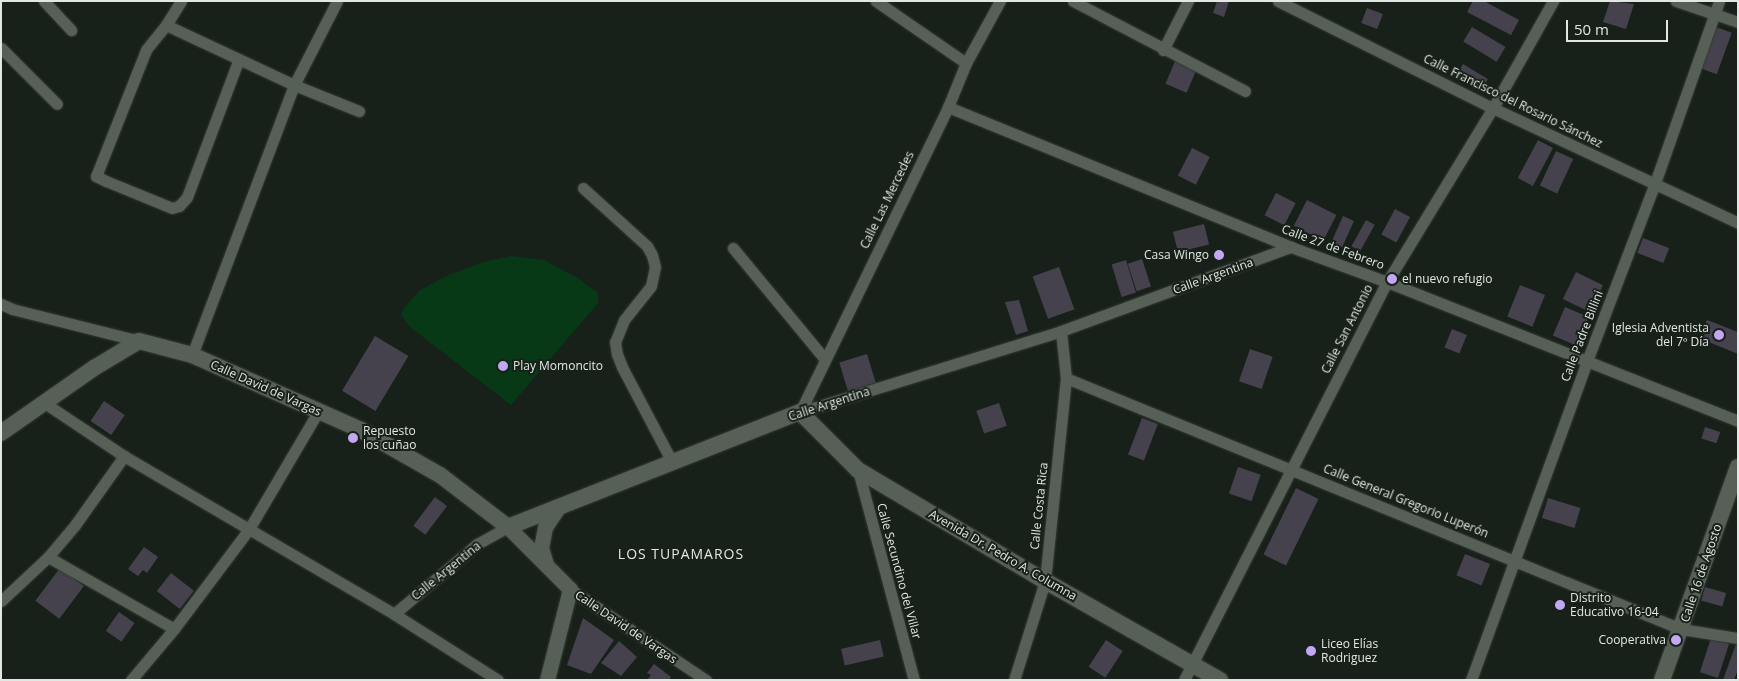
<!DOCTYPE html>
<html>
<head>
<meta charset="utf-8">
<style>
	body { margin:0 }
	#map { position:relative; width:1739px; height:681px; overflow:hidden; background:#182119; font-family:"Open Sans",sans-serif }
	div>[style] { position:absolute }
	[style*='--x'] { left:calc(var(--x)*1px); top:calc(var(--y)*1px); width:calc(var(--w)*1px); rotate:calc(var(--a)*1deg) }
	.green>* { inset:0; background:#073917 }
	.building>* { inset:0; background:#45424d; transform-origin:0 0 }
	.roads { filter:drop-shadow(0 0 1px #353b36) drop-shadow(0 0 1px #353b36) }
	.minor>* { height:11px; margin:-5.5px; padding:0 5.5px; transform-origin:5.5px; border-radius:5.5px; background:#566057 }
	.tertiary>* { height:15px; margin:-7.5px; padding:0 7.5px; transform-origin:7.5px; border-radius:7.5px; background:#566057 }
	.secondary>* { height:16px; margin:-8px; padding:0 8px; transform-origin:8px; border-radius:8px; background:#566057 }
	.dots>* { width:14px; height:14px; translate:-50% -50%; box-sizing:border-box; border:2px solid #182119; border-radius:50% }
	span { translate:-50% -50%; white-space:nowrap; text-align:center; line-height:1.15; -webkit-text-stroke:4px #182119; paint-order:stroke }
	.street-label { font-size:12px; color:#e1e7e2 }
	.poi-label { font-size:12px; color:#e1e7e2 }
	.right { translate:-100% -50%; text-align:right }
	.left { translate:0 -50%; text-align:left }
	.neighbourhood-label { font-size:14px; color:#e1e7e2; letter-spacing:1px }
	.frame { position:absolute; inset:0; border:2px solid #e1e7e2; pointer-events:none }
	.scale { position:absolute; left:1566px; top:20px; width:102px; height:22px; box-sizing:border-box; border:2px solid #e1e7e2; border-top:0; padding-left:6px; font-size:15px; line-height:18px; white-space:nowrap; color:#e1e7e2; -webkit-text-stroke:4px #182119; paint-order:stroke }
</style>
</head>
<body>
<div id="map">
	<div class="green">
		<i style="clip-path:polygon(511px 256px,544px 260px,579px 279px,598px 293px,598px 303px,511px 405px,410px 327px,401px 315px,404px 308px,420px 290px,451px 274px,484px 262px)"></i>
	</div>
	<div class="building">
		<i style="clip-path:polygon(1217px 1px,1229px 1px,1224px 17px,1213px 13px)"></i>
		<i style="clip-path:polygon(1473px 1px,1484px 1px,1519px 20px,1511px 35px,1467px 12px)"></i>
		<i style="clip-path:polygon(1610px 1px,1634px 4px,1626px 29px,1603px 22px)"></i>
		<i style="left:1367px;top:8px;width:17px;height:16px;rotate:21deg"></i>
		<i style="left:1713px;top:26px;width:20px;height:44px;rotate:20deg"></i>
		<i style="left:1472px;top:27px;width:39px;height:17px;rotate:31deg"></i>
		<i style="left:1176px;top:59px;width:23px;height:27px;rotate:23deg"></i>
		<i style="left:1463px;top:64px;width:29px;height:15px;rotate:31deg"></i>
		<i style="left:1538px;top:140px;width:17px;height:43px;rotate:28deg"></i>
		<i style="left:1192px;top:148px;width:20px;height:31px;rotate:27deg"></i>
		<i style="left:1556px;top:151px;width:19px;height:38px;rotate:25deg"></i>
		<i style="left:1276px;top:193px;width:22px;height:25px;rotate:27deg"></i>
		<i style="left:1307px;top:200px;width:33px;height:29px;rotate:27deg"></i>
		<i style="left:1395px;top:209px;width:17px;height:29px;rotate:28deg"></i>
		<i style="left:1343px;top:216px;width:12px;height:29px;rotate:24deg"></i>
		<i style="left:1366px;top:220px;width:10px;height:30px;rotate:29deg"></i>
		<i style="left:1204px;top:224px;width:21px;height:32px;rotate:76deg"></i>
		<i style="left:1643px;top:238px;width:28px;height:16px;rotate:21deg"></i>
		<i style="left:1142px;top:259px;width:29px;height:15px;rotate:72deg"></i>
		<i style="left:1126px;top:260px;width:34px;height:15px;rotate:73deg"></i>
		<i style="left:1059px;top:267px;width:45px;height:28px;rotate:70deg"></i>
		<i style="left:1576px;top:272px;width:30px;height:30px;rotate:26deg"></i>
		<i style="left:1520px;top:285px;width:27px;height:34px;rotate:22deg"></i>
		<i style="clip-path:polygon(1019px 300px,1028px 331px,1016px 335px,1005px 302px)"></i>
		<i style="left:1565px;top:307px;width:26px;height:31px;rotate:23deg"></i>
		<i style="clip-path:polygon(1707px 320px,1738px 332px,1738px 354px,1699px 338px)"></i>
		<i style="left:1452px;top:329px;width:16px;height:20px;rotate:22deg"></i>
		<i style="left:375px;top:336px;width:39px;height:64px;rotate:31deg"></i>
		<i style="left:1250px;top:349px;width:24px;height:34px;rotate:19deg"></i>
		<i style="left:867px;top:354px;width:30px;height:29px;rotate:73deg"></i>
		<i style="left:104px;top:401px;width:25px;height:24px;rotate:34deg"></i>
		<i style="left:999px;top:403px;width:24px;height:24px;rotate:71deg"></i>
		<i style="left:1142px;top:418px;width:17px;height:39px;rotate:21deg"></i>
		<i style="left:1705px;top:427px;width:16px;height:12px;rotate:18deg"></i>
		<i style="left:1238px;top:467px;width:24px;height:28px;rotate:19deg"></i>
		<i style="left:1296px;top:488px;width:25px;height:74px;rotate:26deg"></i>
		<i style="left:435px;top:497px;width:15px;height:36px;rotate:37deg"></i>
		<i style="left:1548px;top:498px;width:34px;height:21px;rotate:17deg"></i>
		<i style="clip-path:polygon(144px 547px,158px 557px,147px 573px,143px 570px,138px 576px,128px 569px)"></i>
		<i style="left:1465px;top:554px;width:27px;height:23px;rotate:22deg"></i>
		<i style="left:60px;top:568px;width:30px;height:41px;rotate:37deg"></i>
		<i style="left:171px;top:573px;width:29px;height:23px;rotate:38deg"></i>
		<i style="left:1705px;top:587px;width:22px;height:14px;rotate:16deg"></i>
		<i style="left:119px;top:612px;width:19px;height:23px;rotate:35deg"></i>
		<i style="clip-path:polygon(583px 618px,614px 640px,591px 674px,567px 665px)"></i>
		<i style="left:1711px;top:638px;width:19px;height:36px;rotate:18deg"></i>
		<i style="left:880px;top:640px;width:17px;height:40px;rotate:77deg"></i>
		<i style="left:1106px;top:640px;width:20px;height:32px;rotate:33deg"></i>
		<i style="clip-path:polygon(619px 641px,637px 657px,621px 676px,601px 663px)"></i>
		<i style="clip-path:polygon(1736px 644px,1738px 645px,1738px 670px,1734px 680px,1723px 680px)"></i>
		<i style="clip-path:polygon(654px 664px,671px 677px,669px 680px,647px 680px,651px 675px,647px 673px)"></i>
	</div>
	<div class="roads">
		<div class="minor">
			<i style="--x:44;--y:1;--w:40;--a:47"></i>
			<i style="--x:181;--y:1;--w:28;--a:122"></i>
			<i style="--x:166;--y:25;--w:141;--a:25.1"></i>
			<i style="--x:294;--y:85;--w:70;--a:21.8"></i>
			<i style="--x:876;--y:1;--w:109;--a:34.6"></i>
			<i style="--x:1073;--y:1;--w:194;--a:27.6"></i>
			<i style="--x:1278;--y:1;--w:240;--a:26.5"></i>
			<i style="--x:1493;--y:108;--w:271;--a:25.1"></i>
			<i style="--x:1676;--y:1;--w:65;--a:18.7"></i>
			<i style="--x:166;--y:25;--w:32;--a:129"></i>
			<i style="--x:146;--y:50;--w:136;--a:111.6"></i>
			<i style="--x:96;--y:176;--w:11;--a:27"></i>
			<i style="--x:106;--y:181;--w:71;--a:22.2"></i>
			<i style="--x:172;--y:208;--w:7;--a:-16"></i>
			<i style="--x:179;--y:206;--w:12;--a:-48"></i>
			<i style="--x:187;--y:197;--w:147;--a:-69.4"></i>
			<i style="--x:1;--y:48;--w:79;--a:45"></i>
			<i style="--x:1163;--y:50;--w:55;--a:-63"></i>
			<i style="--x:948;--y:107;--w:370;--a:22.2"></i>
			<i style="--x:1291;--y:247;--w:102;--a:20"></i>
			<i style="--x:1387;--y:282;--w:378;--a:21.6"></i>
			<i style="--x:583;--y:188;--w:86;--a:42.2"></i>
			<i style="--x:647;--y:246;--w:10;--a:61"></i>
			<i style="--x:652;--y:255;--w:12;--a:76"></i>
			<i style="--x:655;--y:267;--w:19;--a:102"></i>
			<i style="--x:651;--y:286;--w:43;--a:128.5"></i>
			<i style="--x:624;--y:320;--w:24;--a:112"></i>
			<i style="--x:615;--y:342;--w:12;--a:81"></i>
			<i style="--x:617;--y:354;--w:14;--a:69"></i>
			<i style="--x:622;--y:367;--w:107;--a:62.2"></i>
			<i style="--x:733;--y:248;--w:143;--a:50.4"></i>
			<i style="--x:1;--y:304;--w:12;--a:24"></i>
			<i style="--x:12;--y:309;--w:131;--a:14.1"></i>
			<i style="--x:192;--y:355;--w:289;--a:-69.3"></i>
			<i style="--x:294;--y:85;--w:94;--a:-62.9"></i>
			<i style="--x:1066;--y:378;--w:664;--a:22.2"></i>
			<i style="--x:1681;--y:629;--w:58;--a:9"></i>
			<i style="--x:46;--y:404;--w:94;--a:33.7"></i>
			<i style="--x:124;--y:456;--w:313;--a:30.3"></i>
			<i style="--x:394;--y:614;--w:123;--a:32.4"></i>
			<i style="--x:800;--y:412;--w:273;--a:-17.2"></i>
			<i style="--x:1061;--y:331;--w:245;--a:-20.1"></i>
			<i style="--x:800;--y:412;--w:339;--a:-64.1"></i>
			<i style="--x:948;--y:107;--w:48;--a:-67.8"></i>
			<i style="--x:966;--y:63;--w:71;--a:-61.3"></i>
			<i style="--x:858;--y:470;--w:217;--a:75.1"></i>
			<i style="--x:48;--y:557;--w:145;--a:29.7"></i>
			<i style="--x:570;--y:589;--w:164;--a:33.8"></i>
			<i style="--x:1;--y:601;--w:64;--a:-43.1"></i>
			<i style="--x:48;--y:557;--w:42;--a:-49.8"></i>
			<i style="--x:75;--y:525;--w:85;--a:-54.6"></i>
			<i style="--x:394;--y:614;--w:109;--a:-40.1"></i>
			<i style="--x:477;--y:544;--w:35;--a:-29"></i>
			<i style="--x:131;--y:680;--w:67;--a:-49.9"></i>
			<i style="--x:174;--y:629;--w:125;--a:-53.1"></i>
			<i style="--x:249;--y:529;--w:136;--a:-59.5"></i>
			<i style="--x:1014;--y:680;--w:104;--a:-72.6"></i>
			<i style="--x:1045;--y:581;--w:204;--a:-84.1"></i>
			<i style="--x:1066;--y:378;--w:47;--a:-96.1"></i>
			<i style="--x:1184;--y:680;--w:447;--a:-63"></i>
			<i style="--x:1387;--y:282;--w:204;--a:-58.7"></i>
			<i style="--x:1493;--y:108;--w:123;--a:-60.7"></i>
			<i style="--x:1471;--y:680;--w:339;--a:-70"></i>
			<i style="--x:1587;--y:361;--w:191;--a:-69.1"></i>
			<i style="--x:1655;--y:183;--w:193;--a:-70.6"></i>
		</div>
		<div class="tertiary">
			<i style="--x:508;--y:527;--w:88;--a:45"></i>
			<i style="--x:570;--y:589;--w:94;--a:104.2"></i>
			<i style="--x:546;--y:564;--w:17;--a:-107"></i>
			<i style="--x:541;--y:548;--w:21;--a:-79"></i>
			<i style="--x:545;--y:527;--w:25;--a:-56"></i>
		</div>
		<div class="secondary">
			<i style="--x:1;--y:433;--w:113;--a:-35"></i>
			<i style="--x:94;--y:368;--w:52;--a:-31"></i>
			<i style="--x:139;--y:341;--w:55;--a:14.8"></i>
			<i style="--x:192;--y:355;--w:185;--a:23.9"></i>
			<i style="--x:361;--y:430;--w:91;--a:29.7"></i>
			<i style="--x:440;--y:475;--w:86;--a:37.4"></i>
			<i style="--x:508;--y:527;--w:314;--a:-21.5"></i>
			<i style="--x:800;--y:412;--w:82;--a:45"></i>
			<i style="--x:858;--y:470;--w:217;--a:30.7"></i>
			<i style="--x:1045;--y:581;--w:201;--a:29.5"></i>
			<i style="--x:1662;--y:680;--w:226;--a:-70.4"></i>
		</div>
	</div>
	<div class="dots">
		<i style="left:1219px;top:255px;background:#c2a7f2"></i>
		<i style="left:1392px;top:279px;background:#c2a7f2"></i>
		<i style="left:1719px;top:335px;background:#c2a7f2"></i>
		<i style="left:503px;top:366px;background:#c2a7f2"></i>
		<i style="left:353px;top:438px;background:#c2a7f2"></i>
		<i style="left:1560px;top:605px;background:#c2a7f2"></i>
		<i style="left:1676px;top:640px;background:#c2a7f2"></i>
		<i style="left:1311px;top:651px;background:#c2a7f2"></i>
	</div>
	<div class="street-label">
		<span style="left:1513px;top:101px;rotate:26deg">Calle Francisco del Rosario Sánchez</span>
		<span style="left:887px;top:200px;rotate:-64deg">Calle Las Mercedes</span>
		<span style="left:1333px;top:247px;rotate:20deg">Calle 27 de Febrero</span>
		<span style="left:1213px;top:276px;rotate:-20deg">Calle Argentina</span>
		<span style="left:1347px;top:329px;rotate:-63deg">Calle San Antonio</span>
		<span style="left:1582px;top:336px;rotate:-69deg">Calle Padre Billini</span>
		<span style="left:266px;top:388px;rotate:24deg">Calle David de Vargas</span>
		<span style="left:829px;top:404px;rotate:-18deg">Calle Argentina</span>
		<span style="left:1406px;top:501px;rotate:22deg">Calle General Gregorio Luperón</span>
		<span style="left:1039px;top:506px;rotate:-84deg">Calle Costa Rica</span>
		<span style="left:1003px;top:555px;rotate:30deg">Avenida Dr. Pedro A. Columna</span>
		<span style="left:446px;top:571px;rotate:-39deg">Calle Argentina</span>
		<span style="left:899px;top:571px;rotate:75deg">Calle Secundino del Villar</span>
		<span style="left:1701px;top:573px;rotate:-71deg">Calle 16 de Agosto</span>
		<span style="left:626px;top:627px;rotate:34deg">Calle David de Vargas</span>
	</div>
	<div class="poi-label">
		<span class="right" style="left:1209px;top:255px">Casa Wingo</span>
		<span class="left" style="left:1402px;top:279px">el nuevo refugio</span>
		<span class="right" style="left:1709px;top:335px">Iglesia Adventista<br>del 7º Día</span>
		<span class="left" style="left:513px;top:366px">Play Momoncito</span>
		<span class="left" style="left:363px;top:438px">Repuesto<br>los cuñao</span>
		<span class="left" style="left:1570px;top:605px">Distrito<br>Educativo 16-04</span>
		<span class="right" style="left:1666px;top:640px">Cooperativa</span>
		<span class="left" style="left:1321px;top:651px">Liceo Elías<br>Rodriguez</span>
	</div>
	<div class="neighbourhood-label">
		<span style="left:681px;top:554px">LOS TUPAMAROS</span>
	</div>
	<div class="frame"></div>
	<div class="scale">50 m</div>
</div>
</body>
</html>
